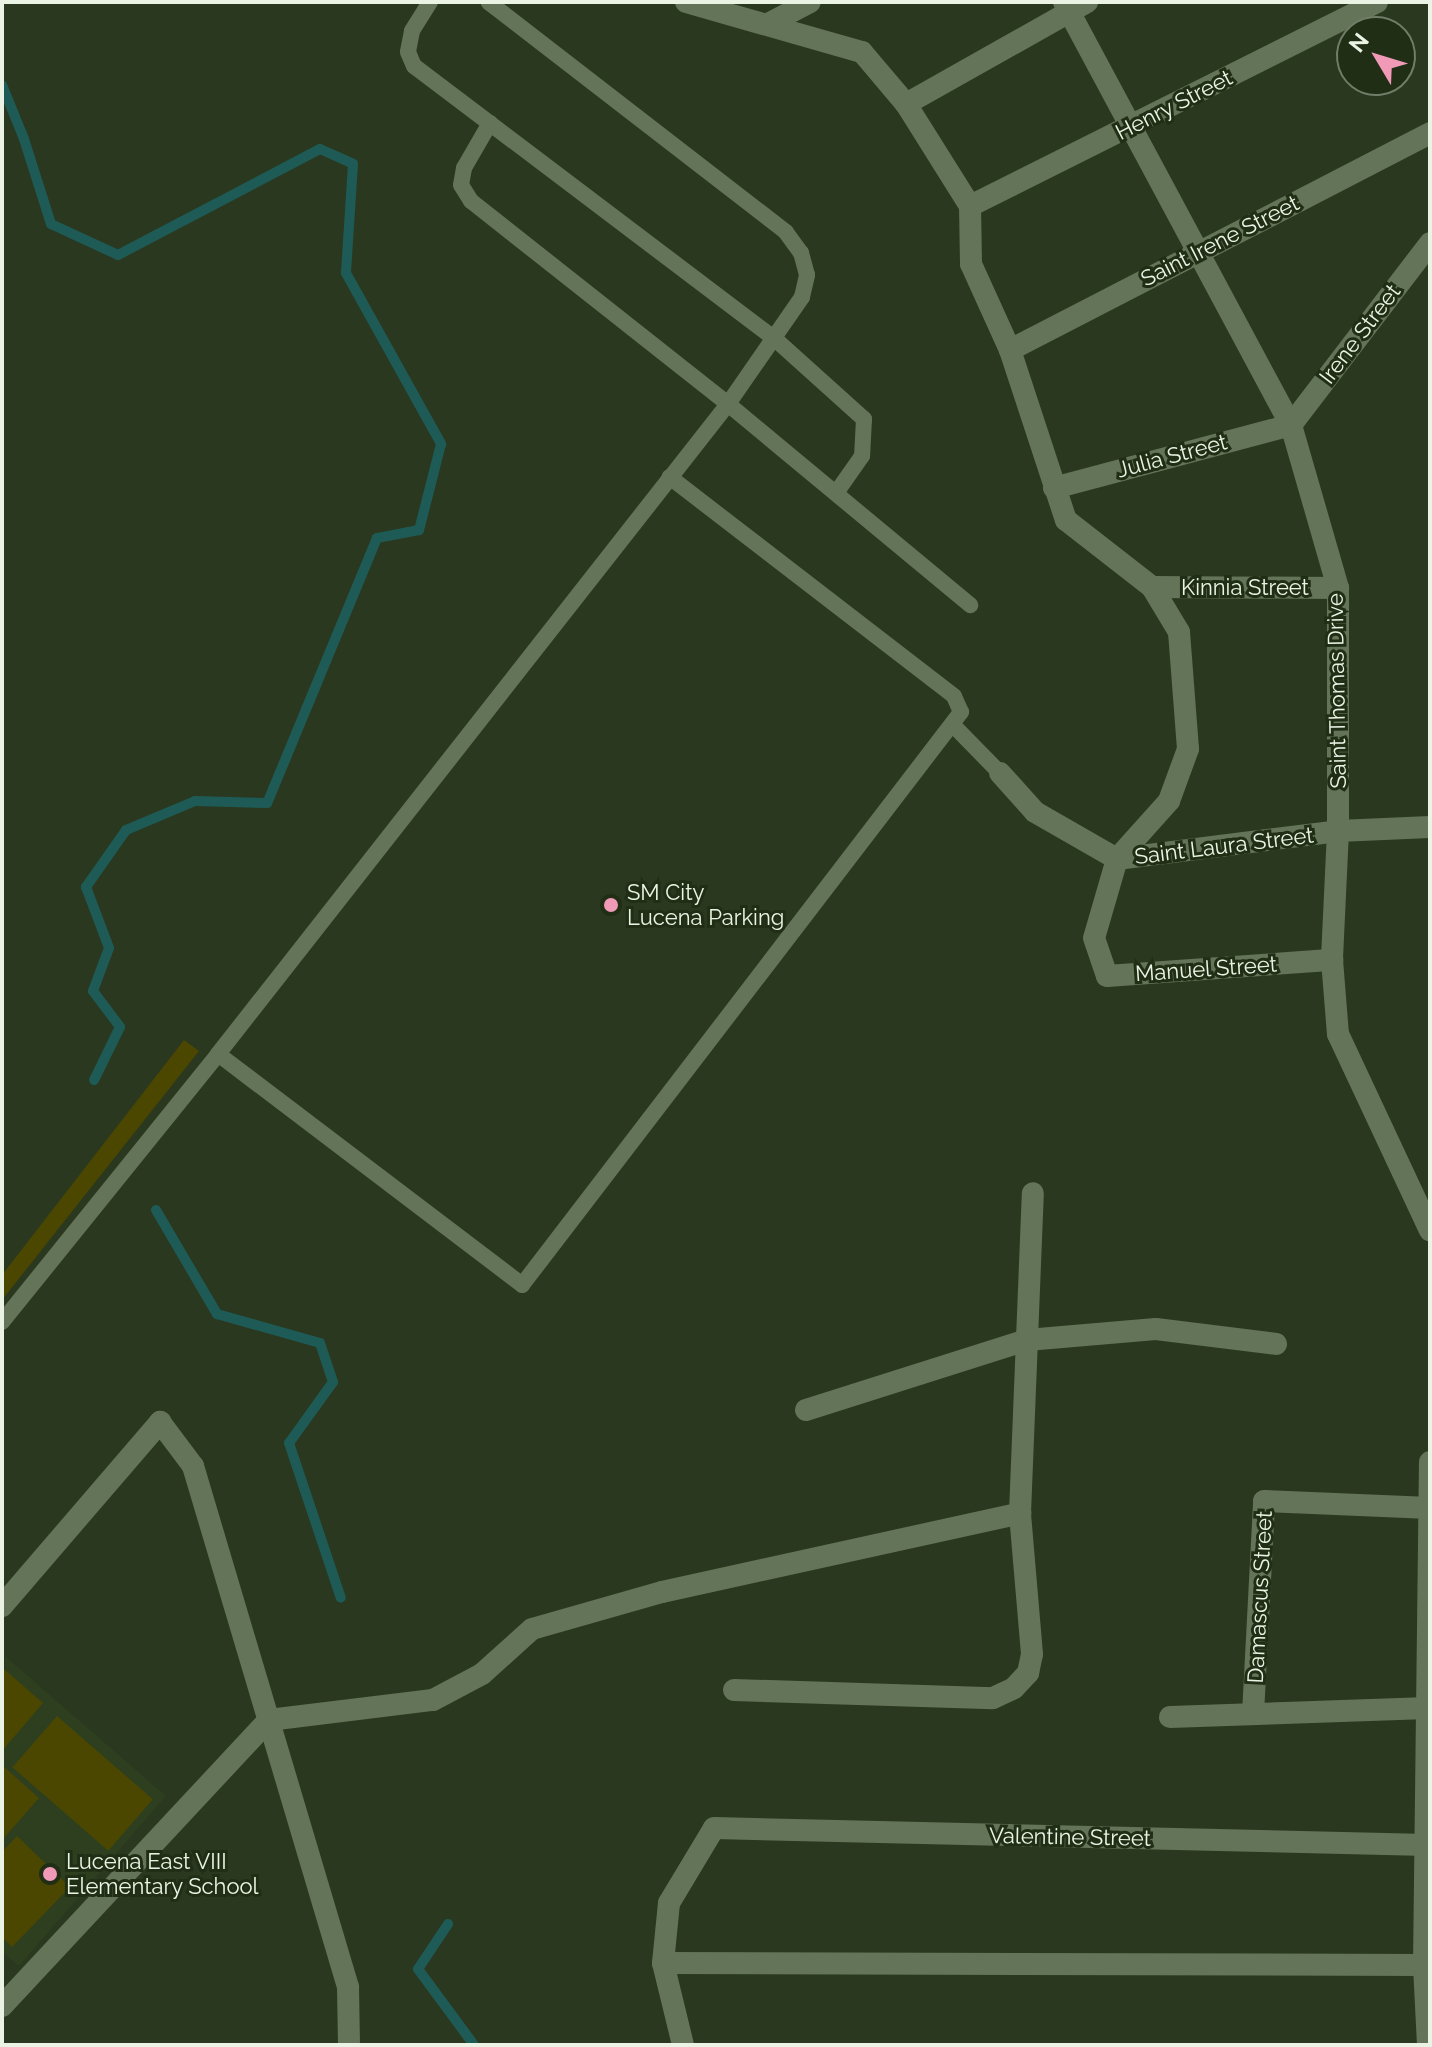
<!DOCTYPE html>
<html>
<head>
<meta charset="utf-8">
<style>
	body { margin:0 }
	#map { position:relative; width:1432px; height:2047px; overflow:hidden; background:#2a381f; font-family:Raleway,sans-serif }
	div>[style] { position:absolute }
	[style*='--x'] { left:calc(var(--x)*1px); top:calc(var(--y)*1px); width:calc(var(--w)*1px); rotate:calc(var(--a)*1deg) }
	.built>* { inset:0; background:#2d3f1f }
	.stream>* { height:10px; margin:-5px; padding:0 5px; transform-origin:5px; border-radius:5px; background:#1f5b56 }
	.building>* { inset:0; background:#4b4700; transform-origin:0 0 }
	.service>* { height:16px; margin:-8px; padding:0 8px; transform-origin:8px; border-radius:8px; background:#647458 }
	.minor>* { height:22px; margin:-11px; padding:0 11px; transform-origin:11px; border-radius:11px; background:#647458 }
	.dots>* { width:22px; height:22px; translate:-50% -50%; box-sizing:border-box; border:4px solid #202e15; border-radius:50% }
	span { translate:-50% -50%; white-space:nowrap; text-align:center; line-height:1.15; -webkit-text-stroke:6px #202e15; paint-order:stroke }
	.street-label { font-size:22px; color:#ebf4e4 }
	.poi-label { font-size:22px; color:#ebf4e4 }
	.left { translate:0 -50%; text-align:left }
	.frame { position:absolute; inset:0; border:4px solid #ebf4e4; pointer-events:none }
	.north { position:absolute; left:1336px; top:16px; width:80px; height:80px; box-sizing:border-box; background:#202e15; border:2px solid #717d68; border-radius:50%; rotate:308deg; font-size:22px; font-weight:700; line-height:32px; text-align:center; color:#ebf4e4 }
	.north::after { content:''; display:block; margin:auto; width:28px; height:36px; background:#f09ab7; clip-path:polygon(50% 0,100% 100%,50% 72%,0 100%) }
</style>
</head>
<body>
<div id="map">
	<div class="built">
		<i style="clip-path:polygon(5px 1656px,166px 1796px,19px 1966px,2px 1952px)"></i>
	</div>
	<div class="stream">
		<i style="--x:2;--y:85;--w:58;--a:67.8"></i>
		<i style="--x:24;--y:139;--w:89;--a:72.4"></i>
		<i style="--x:51;--y:224;--w:74;--a:24.8"></i>
		<i style="--x:118;--y:255;--w:228;--a:-27.7"></i>
		<i style="--x:320;--y:149;--w:36;--a:24"></i>
		<i style="--x:353;--y:164;--w:109;--a:93.7"></i>
		<i style="--x:346;--y:273;--w:196;--a:60.9"></i>
		<i style="--x:441;--y:444;--w:89;--a:104.3"></i>
		<i style="--x:419;--y:530;--w:43;--a:169.2"></i>
		<i style="--x:377;--y:538;--w:287;--a:112.5"></i>
		<i style="--x:267;--y:803;--w:72;--a:-178.4"></i>
		<i style="--x:195;--y:801;--w:75;--a:157.2"></i>
		<i style="--x:126;--y:830;--w:70;--a:125.1"></i>
		<i style="--x:86;--y:887;--w:65;--a:69.3"></i>
		<i style="--x:109;--y:948;--w:46;--a:110.4"></i>
		<i style="--x:93;--y:991;--w:45;--a:53.1"></i>
		<i style="--x:120;--y:1027;--w:59;--a:116.1"></i>
		<i style="--x:156;--y:1210;--w:121;--a:59.6"></i>
		<i style="--x:217;--y:1314;--w:107;--a:15.7"></i>
		<i style="--x:320;--y:1343;--w:41;--a:71.6"></i>
		<i style="--x:333;--y:1382;--w:75;--a:125.8"></i>
		<i style="--x:289;--y:1443;--w:163;--a:71.5"></i>
		<i style="--x:448;--y:1924;--w:54;--a:123.7"></i>
		<i style="--x:418;--y:1969;--w:94;--a:53.6"></i>
	</div>
	<div class="building">
		<i style="clip-path:polygon(184px 1040px,199px 1051px,2px 1300px,2px 1275px)"></i>
		<i style="clip-path:polygon(4px 1669px,43px 1703px,2px 1751px,2px 1671px)"></i>
		<i style="left:57px;top:1716px;width:127px;height:68px;rotate:41deg"></i>
		<i style="clip-path:polygon(2px 1765px,39px 1798px,2px 1840px)"></i>
		<i style="clip-path:polygon(17px 1836px,70px 1887px,12px 1947px,2px 1937px,2px 1852px)"></i>
	</div>
	<div class="service">
		<i style="--x:430;--y:2;--w:34;--a:122"></i>
		<i style="--x:412;--y:31;--w:21;--a:101"></i>
		<i style="--x:408;--y:52;--w:15;--a:67"></i>
		<i style="--x:414;--y:66;--w:453;--a:37.1"></i>
		<i style="--x:775;--y:339;--w:120;--a:42"></i>
		<i style="--x:864;--y:419;--w:37;--a:93"></i>
		<i style="--x:862;--y:456;--w:45;--a:125.1"></i>
		<i style="--x:490;--y:123;--w:52;--a:120"></i>
		<i style="--x:464;--y:168;--w:17;--a:100"></i>
		<i style="--x:461;--y:185;--w:19;--a:58"></i>
		<i style="--x:471;--y:201;--w:328;--a:38.3"></i>
		<i style="--x:728;--y:404;--w:315;--a:39.7"></i>
		<i style="--x:953;--y:725;--w:67;--a:45.6"></i>
		<i style="--x:218;--y:1054;--w:382;--a:37.2"></i>
		<i style="--x:522;--y:1285;--w:722;--a:-52.54"></i>
		<i style="--x:961;--y:712;--w:17;--a:-114"></i>
		<i style="--x:954;--y:696;--w:359;--a:-142.4"></i>
		<i style="--x:2;--y:1322;--w:344;--a:-51.1"></i>
		<i style="--x:218;--y:1054;--w:826;--a:-51.88"></i>
		<i style="--x:728;--y:404;--w:130;--a:-55.3"></i>
		<i style="--x:802;--y:297;--w:23;--a:-77"></i>
		<i style="--x:807;--y:275;--w:23;--a:-105"></i>
		<i style="--x:801;--y:253;--w:26;--a:-126"></i>
		<i style="--x:786;--y:232;--w:376;--a:-142.3"></i>
	</div>
	<div class="minor">
		<i style="--x:686;--y:2;--w:183;--a:15.9"></i>
		<i style="--x:862;--y:52;--w:68;--a:49.8"></i>
		<i style="--x:906;--y:104;--w:120;--a:57.9"></i>
		<i style="--x:970;--y:206;--w:58;--a:89"></i>
		<i style="--x:971;--y:264;--w:94;--a:65.6"></i>
		<i style="--x:1010;--y:350;--w:179;--a:71.8"></i>
		<i style="--x:1066;--y:520;--w:109;--a:37.9"></i>
		<i style="--x:1152;--y:587;--w:52;--a:59"></i>
		<i style="--x:1179;--y:632;--w:117;--a:85.6"></i>
		<i style="--x:1188;--y:749;--w:55;--a:110.1"></i>
		<i style="--x:1169;--y:801;--w:78;--a:131.9"></i>
		<i style="--x:1117;--y:859;--w:82;--a:106.2"></i>
		<i style="--x:1094;--y:938;--w:40;--a:71.1"></i>
		<i style="--x:1107;--y:976;--w:226;--a:-4.1"></i>
		<i style="--x:1064;--y:2;--w:480;--a:61.8"></i>
		<i style="--x:1291;--y:425;--w:170;--a:73.9"></i>
		<i style="--x:1338;--y:588;--w:243;--a:90"></i>
		<i style="--x:1338;--y:831;--w:129;--a:92.7"></i>
		<i style="--x:1332;--y:960;--w:74;--a:85.4"></i>
		<i style="--x:1338;--y:1034;--w:217;--a:64.9"></i>
		<i style="--x:768;--y:24;--w:47;--a:-27.6"></i>
		<i style="--x:906;--y:104;--w:208;--a:-29.4"></i>
		<i style="--x:970;--y:206;--w:455;--a:-26.6"></i>
		<i style="--x:1010;--y:350;--w:473;--a:-27.3"></i>
		<i style="--x:1054;--y:488;--w:245;--a:-14.9"></i>
		<i style="--x:1291;--y:425;--w:229;--a:-52.6"></i>
		<i style="--x:1152;--y:587;--w:186;--a:0.3"></i>
		<i style="--x:1000;--y:773;--w:52;--a:48.1"></i>
		<i style="--x:1035;--y:812;--w:95;--a:29.8"></i>
		<i style="--x:1117;--y:859;--w:223;--a:-7.2"></i>
		<i style="--x:1338;--y:831;--w:92;--a:-2.5"></i>
		<i style="--x:806;--y:1410;--w:232;--a:-17.6"></i>
		<i style="--x:1027;--y:1340;--w:129;--a:-4.9"></i>
		<i style="--x:1156;--y:1329;--w:121;--a:7.1"></i>
		<i style="--x:2;--y:1606;--w:243;--a:-49.3"></i>
		<i style="--x:160;--y:1422;--w:55;--a:53.1"></i>
		<i style="--x:193;--y:1466;--w:544;--a:73.43"></i>
		<i style="--x:348;--y:1987;--w:58;--a:89"></i>
		<i style="--x:734;--y:1690;--w:259;--a:1.8"></i>
		<i style="--x:993;--y:1698;--w:23;--a:-25"></i>
		<i style="--x:1014;--y:1688;--w:21;--a:-47"></i>
		<i style="--x:1028;--y:1673;--w:19;--a:-78"></i>
		<i style="--x:1032;--y:1654;--w:142;--a:-94.9"></i>
		<i style="--x:1020;--y:1513;--w:320;--a:-87.7"></i>
		<i style="--x:1253;--y:1714;--w:213;--a:-87"></i>
		<i style="--x:1264;--y:1501;--w:166;--a:2.4"></i>
		<i style="--x:1170;--y:1717;--w:258;--a:-2"></i>
		<i style="--x:663;--y:1963;--w:761;--a:0.15"></i>
		<i style="--x:2;--y:2006;--w:391;--a:-47"></i>
		<i style="--x:269;--y:1720;--w:165;--a:-7"></i>
		<i style="--x:433;--y:1700;--w:55;--a:-28"></i>
		<i style="--x:482;--y:1674;--w:67;--a:-42"></i>
		<i style="--x:532;--y:1629;--w:135;--a:-15.9"></i>
		<i style="--x:662;--y:1592;--w:367;--a:-12.4"></i>
		<i style="--x:683;--y:2045;--w:84;--a:-103.7"></i>
		<i style="--x:663;--y:1963;--w:60;--a:-84.3"></i>
		<i style="--x:669;--y:1903;--w:87;--a:-59"></i>
		<i style="--x:714;--y:1828;--w:713;--a:1.37"></i>
		<i style="--x:1428;--y:2045;--w:80;--a:-92.9"></i>
		<i style="--x:1424;--y:1965;--w:503;--a:-89.32"></i>
	</div>
	<div class="dots">
		<i style="left:611px;top:905px;background:#f09ab7"></i>
		<i style="left:50px;top:1874px;background:#f09ab7"></i>
	</div>
	<div class="street-label">
		<span style="left:1174px;top:105px;rotate:-27deg">Henry Street</span>
		<span style="left:1220px;top:241px;rotate:-27deg">Saint Irene Street</span>
		<span style="left:1360px;top:334px;rotate:-53deg">Irene Street</span>
		<span style="left:1172px;top:456px;rotate:-15deg">Julia Street</span>
		<span style="left:1245px;top:588px">Kinnia Street</span>
		<span style="left:1337px;top:691px;rotate:-91deg">Saint Thomas Drive</span>
		<span style="left:1224px;top:846px;rotate:-7deg">Saint Laura Street</span>
		<span style="left:1206px;top:969px;rotate:-4deg">Manuel Street</span>
		<span style="left:1260px;top:1597px;rotate:-87deg">Damascus Street</span>
		<span style="left:1070px;top:1837px;rotate:1deg">Valentine Street</span>
	</div>
	<div class="poi-label">
		<span class="left" style="left:627px;top:905px">SM City<br>Lucena Parking</span>
		<span class="left" style="left:66px;top:1874px">Lucena East VIII<br>Elementary School</span>
	</div>
	<div class="frame"></div>
	<div class="north">N</div>
</div>
</body>
</html>
